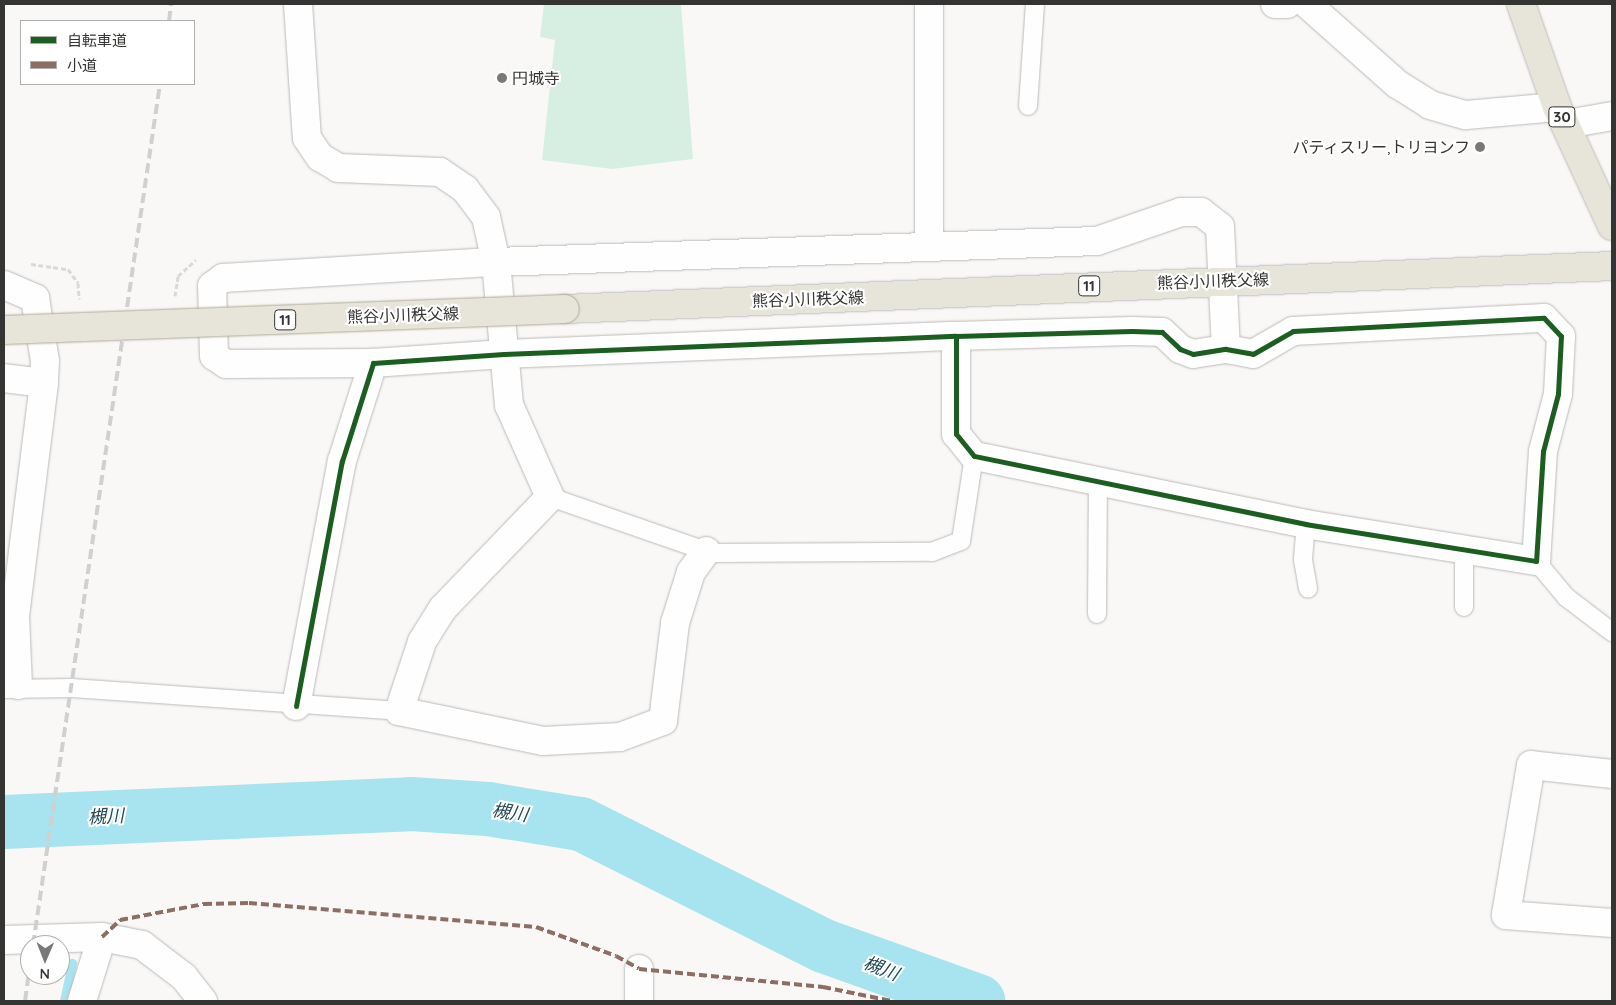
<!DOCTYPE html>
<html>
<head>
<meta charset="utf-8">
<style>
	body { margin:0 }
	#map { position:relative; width:1616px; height:1005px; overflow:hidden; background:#faf8f6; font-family:Quicksand,"Noto Sans JP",sans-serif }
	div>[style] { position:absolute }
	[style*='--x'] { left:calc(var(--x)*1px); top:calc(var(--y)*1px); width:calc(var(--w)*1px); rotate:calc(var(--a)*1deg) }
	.green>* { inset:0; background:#d7efe2 }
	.stream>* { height:9px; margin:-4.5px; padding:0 4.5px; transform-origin:4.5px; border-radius:4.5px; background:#a7e4ef }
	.river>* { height:54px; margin:-27px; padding:0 27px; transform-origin:27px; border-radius:27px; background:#a7e4ef }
	.path>* { height:3px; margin-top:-1.5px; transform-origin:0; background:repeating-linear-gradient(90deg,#dad9d9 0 5px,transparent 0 7.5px) }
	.roads { filter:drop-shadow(0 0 1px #bbbab9) drop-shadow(0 0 1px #bbbab9) }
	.service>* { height:18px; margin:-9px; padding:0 9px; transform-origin:9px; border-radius:9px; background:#fefefe }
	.minor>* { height:28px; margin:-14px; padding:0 14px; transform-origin:14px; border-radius:14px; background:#fefefe }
	.primary>* { height:28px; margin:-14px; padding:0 14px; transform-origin:14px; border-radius:14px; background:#e7e5da }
	.rail>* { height:4px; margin-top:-2px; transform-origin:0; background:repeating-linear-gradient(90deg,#d0d0d0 0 10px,transparent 0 15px) }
	.bridges { filter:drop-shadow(0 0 1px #aea995) drop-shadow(0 0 1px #aea995) }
	.primary-bridge>* { height:28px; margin:-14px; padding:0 14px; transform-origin:14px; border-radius:14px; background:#e7e5da }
	.quiet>* { height:4px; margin-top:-2px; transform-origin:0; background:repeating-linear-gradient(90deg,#8d6e63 0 8px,transparent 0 12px) }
	.cycleway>* { height:5px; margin:-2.5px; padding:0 2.5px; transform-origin:2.5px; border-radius:2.5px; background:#1b5e20 }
	.dots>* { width:14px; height:14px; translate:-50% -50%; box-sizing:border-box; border:2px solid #fff; border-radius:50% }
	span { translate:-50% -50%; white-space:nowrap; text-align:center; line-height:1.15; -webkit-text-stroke:4px #fff; paint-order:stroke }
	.shield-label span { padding:1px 4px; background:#fff; border:1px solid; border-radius:4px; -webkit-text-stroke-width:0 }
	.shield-label { font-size:15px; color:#343432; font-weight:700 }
	.poi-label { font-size:16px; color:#343432 }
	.left { translate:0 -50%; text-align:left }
	.right { translate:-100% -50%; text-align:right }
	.street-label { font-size:16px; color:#343432 }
	.water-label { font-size:18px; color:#204950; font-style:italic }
	.frame { position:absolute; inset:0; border:5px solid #343432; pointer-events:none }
	.legend { position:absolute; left:20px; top:20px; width:175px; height:65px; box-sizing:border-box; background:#fff; border:1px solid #aeaead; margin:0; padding:6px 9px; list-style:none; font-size:15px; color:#343432 }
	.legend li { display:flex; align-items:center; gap:10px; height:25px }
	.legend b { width:25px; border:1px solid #aeaead }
	.north { position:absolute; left:20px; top:935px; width:50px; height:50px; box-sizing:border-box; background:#fff; border:1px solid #aeaead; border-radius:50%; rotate:181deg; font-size:14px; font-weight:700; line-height:20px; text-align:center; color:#343432 }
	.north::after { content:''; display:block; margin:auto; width:18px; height:22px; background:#797977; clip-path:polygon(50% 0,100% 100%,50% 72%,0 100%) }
</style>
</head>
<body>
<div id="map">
	<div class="green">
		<i style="clip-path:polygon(544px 4px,681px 4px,693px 159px,612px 169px,542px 160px,555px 40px,540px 37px)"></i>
	</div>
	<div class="stream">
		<i style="--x:64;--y:1001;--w:39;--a:-78"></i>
	</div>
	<div class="river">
		<i style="--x:4;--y:822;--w:407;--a:-2.5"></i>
		<i style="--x:411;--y:804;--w:77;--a:3.7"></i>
		<i style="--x:488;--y:809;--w:94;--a:9.2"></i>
		<i style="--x:581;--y:824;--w:272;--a:26.7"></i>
		<i style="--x:824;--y:946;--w:164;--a:19.7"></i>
	</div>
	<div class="path">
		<i style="--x:31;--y:264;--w:37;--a:8"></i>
		<i style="--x:68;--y:269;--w:17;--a:54"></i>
		<i style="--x:78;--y:283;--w:16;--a:86"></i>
		<i style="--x:175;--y:296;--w:20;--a:-81"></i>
		<i style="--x:178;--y:276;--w:24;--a:-42"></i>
	</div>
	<div class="roads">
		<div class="service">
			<i style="--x:1028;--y:106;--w:102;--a:-86.1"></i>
			<i style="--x:550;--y:497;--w:171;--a:19.1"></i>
			<i style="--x:712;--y:553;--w:220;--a:-0.3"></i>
			<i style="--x:932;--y:552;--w:31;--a:-21"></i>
			<i style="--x:961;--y:541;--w:86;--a:-81.3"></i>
			<i style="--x:1306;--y:524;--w:36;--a:95"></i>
			<i style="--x:1303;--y:560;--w:29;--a:80"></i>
			<i style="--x:1536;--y:561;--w:47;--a:50.2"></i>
			<i style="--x:1566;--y:597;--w:58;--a:37.3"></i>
			<i style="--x:1464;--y:607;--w:54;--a:-90"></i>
			<i style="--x:1097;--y:614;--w:134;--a:-89.6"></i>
			<i style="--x:4;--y:689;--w:68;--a:-0.8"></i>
			<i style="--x:72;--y:688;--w:328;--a:4"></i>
		</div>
		<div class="minor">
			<i style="--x:298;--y:4;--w:134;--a:86.2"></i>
			<i style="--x:307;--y:138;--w:23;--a:56"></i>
			<i style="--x:320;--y:157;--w:21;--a:31"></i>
			<i style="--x:338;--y:168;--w:102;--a:2.2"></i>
			<i style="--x:440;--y:172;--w:30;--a:34"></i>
			<i style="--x:465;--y:189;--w:35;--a:53"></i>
			<i style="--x:486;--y:217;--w:46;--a:77.5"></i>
			<i style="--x:496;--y:262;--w:144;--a:84.8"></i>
			<i style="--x:509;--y:405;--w:101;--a:66"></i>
			<i style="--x:550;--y:497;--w:154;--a:133.9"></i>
			<i style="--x:443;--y:608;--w:40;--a:122"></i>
			<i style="--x:422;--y:642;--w:73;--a:108.4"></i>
			<i style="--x:399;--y:711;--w:147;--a:11.8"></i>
			<i style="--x:543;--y:741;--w:77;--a:-3"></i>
			<i style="--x:620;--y:737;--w:46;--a:-20.4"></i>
			<i style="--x:663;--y:721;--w:99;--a:-83"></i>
			<i style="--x:675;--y:623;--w:53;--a:-72.6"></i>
			<i style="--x:691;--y:572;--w:26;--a:-54"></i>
			<i style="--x:1275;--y:4;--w:12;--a:0"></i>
			<i style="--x:1307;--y:4;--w:120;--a:41.6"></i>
			<i style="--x:1397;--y:84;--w:39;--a:32"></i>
			<i style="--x:1430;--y:105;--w:37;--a:16"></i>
			<i style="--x:1466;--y:115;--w:91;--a:-5"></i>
			<i style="--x:1567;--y:124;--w:46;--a:-10.1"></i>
			<i style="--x:929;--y:247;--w:243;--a:-90"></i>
			<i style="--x:4;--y:285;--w:34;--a:23"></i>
			<i style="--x:35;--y:298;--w:64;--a:81"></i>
			<i style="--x:45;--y:361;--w:22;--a:93"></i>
			<i style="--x:44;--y:383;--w:40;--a:-172.9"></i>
			<i style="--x:373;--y:363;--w:147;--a:179.6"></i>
			<i style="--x:226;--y:364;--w:14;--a:-146"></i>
			<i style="--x:214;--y:356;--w:70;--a:-91.6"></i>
			<i style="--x:212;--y:286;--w:14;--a:-36"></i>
			<i style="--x:223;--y:278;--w:273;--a:-3.4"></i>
			<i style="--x:496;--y:262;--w:601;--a:-2"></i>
			<i style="--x:1097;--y:241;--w:89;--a:-19"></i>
			<i style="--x:1181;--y:212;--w:20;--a:0"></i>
			<i style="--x:1201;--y:212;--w:24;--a:38"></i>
			<i style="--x:1220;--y:227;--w:122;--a:87.2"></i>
			<i style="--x:18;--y:685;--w:69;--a:-92.5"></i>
			<i style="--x:15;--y:616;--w:235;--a:-82.9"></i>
			<i style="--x:296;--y:706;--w:249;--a:-79.4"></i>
			<i style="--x:342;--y:461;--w:103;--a:-72.4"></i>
			<i style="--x:373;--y:363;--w:131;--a:-3.9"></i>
			<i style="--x:504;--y:354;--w:452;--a:-2.3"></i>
			<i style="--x:956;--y:336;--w:176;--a:-1.6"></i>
			<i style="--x:1132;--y:331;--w:30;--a:2"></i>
			<i style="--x:1162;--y:332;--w:25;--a:43"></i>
			<i style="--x:1180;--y:349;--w:14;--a:21"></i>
			<i style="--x:1193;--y:354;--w:33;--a:-9"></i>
			<i style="--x:1226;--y:349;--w:27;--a:10"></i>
			<i style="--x:1253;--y:354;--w:46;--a:-29.9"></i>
			<i style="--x:1293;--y:331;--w:251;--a:-3"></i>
			<i style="--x:1544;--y:318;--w:25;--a:47"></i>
			<i style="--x:1561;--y:336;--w:58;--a:93"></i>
			<i style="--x:1558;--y:394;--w:59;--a:104.7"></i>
			<i style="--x:1543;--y:451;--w:110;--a:93.6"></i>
			<i style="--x:1536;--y:561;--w:233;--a:-170.9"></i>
			<i style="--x:1306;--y:524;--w:339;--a:-168.4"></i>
			<i style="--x:974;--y:456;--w:28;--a:-129"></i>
			<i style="--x:956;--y:434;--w:98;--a:-90"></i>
			<i style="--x:1612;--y:774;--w:81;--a:-173.7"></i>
			<i style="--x:1531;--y:765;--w:152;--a:99.5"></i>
			<i style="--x:1506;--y:915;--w:106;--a:4.3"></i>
			<i style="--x:4;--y:940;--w:98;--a:-1.8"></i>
			<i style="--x:102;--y:937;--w:41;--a:11.3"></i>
			<i style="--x:142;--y:945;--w:53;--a:37.3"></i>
			<i style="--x:184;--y:977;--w:31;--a:52"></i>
			<i style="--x:82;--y:1001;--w:67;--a:-72.6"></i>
			<i style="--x:639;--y:1001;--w:32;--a:-90"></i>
		</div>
		<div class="primary">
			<i style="--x:1521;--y:4;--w:109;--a:70.7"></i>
			<i style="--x:1557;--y:107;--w:131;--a:65.2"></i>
			<i style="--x:565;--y:309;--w:1048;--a:-2.35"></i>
		</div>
	</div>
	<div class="rail">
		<i style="--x:169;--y:21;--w:17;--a:-83"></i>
		<i style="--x:33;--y:945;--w:870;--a:-81.61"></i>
		<i style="--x:25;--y:1001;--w:35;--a:-82"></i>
	</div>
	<div class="bridges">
		<div class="primary-bridge">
			<i style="--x:4;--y:330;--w:561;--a:-2.14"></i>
		</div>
	</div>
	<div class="quiet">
		<i style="--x:102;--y:937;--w:25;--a:-43"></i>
		<i style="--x:120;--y:920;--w:86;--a:-10.8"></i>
		<i style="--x:204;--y:904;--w:45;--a:-1.3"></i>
		<i style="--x:249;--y:903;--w:288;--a:4.8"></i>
		<i style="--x:536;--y:927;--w:85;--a:19.9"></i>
		<i style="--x:616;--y:956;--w:26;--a:29"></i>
		<i style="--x:639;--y:969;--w:185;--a:5.6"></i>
		<i style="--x:823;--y:987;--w:70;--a:11.5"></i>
	</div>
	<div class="cycleway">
		<i style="--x:296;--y:706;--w:249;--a:-79.4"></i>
		<i style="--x:342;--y:461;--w:103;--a:-72.4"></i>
		<i style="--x:373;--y:363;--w:131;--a:-3.9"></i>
		<i style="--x:504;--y:354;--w:452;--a:-2.3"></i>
		<i style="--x:956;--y:336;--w:176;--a:-1.6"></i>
		<i style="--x:1132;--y:331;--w:30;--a:2"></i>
		<i style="--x:1162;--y:332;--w:25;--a:43"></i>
		<i style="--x:1180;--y:349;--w:14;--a:21"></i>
		<i style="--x:1193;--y:354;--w:33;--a:-9"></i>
		<i style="--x:1226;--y:349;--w:27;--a:10"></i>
		<i style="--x:1253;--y:354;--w:46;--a:-29.9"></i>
		<i style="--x:1293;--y:331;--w:251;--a:-3"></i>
		<i style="--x:1544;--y:318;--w:25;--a:47"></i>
		<i style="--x:1561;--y:336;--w:58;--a:93"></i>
		<i style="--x:1558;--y:394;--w:59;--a:104.7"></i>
		<i style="--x:1543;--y:451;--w:110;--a:93.6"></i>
		<i style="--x:1536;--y:561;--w:233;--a:-170.9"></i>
		<i style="--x:1306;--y:524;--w:339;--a:-168.4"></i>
		<i style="--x:974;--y:456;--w:28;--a:-129"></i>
		<i style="--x:956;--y:434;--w:98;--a:-90"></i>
	</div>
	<div class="dots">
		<i style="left:502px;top:78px;background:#797977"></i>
		<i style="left:1480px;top:147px;background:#797977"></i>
	</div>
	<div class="shield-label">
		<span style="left:1562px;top:117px">30</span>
		<span style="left:1089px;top:286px">11</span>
		<span style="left:285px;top:320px">11</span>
	</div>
	<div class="poi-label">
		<span class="left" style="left:512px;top:78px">円城寺</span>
		<span class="right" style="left:1470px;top:147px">パティスリー,トリヨンフ</span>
	</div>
	<div class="street-label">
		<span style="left:1213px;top:281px;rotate:-2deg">熊谷小川秩父線</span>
		<span style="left:808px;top:299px;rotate:-2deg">熊谷小川秩父線</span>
		<span style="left:403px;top:315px;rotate:-2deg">熊谷小川秩父線</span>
	</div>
	<div class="water-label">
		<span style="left:510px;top:813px;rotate:9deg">槻川</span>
		<span style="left:106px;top:817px;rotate:-3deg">槻川</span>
		<span style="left:881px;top:969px;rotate:21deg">槻川</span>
	</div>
	<div class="frame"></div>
	<ul class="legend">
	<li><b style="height:6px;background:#1b5e20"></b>自転車道</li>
	<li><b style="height:6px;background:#8d6e63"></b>小道</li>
	</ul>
	<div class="north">N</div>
</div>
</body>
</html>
